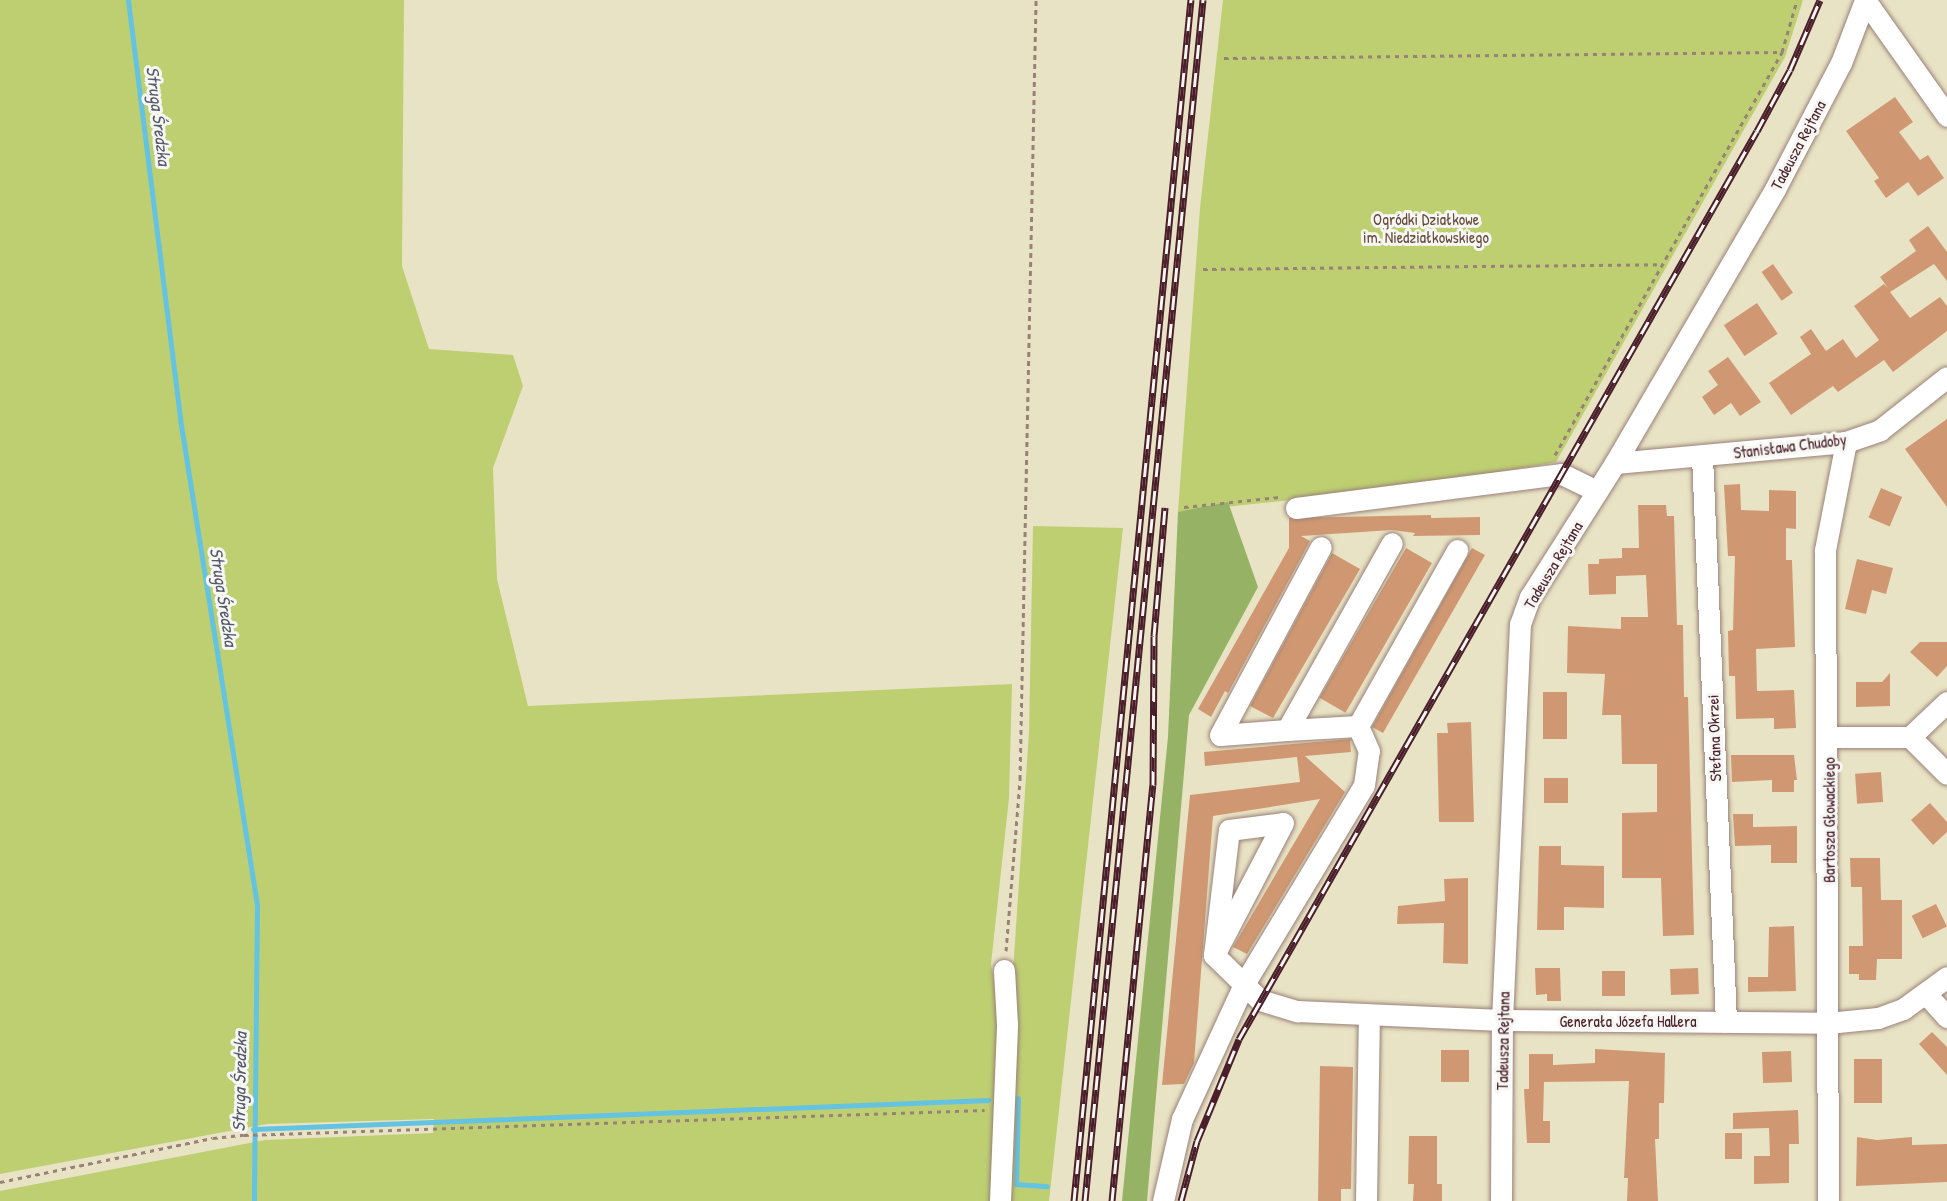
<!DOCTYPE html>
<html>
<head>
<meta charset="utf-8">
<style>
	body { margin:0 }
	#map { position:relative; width:1947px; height:1201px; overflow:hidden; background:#e9e3c5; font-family:"Patrick Hand",sans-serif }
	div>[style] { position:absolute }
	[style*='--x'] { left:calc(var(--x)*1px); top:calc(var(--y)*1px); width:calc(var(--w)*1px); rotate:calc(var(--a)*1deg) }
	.green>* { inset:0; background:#becf72 }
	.forest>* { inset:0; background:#96b264 }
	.stream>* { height:5px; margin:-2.5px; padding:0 2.5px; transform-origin:2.5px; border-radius:2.5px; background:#63c3e1 }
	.building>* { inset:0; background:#d09872; transform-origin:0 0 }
	.path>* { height:3px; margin-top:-1.5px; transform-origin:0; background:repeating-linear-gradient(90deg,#9a8178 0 4.5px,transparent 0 9px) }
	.roads { filter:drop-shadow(0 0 2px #9a8178) drop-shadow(0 0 2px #9a8178) }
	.minor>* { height:21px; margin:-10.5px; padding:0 10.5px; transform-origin:10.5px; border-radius:10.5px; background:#fff }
	.rail>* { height:7px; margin-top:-3.5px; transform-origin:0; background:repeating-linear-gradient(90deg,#f6f6f2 0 14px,#4a1f2b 0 28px); box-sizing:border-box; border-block:2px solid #4a1f2b }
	span { translate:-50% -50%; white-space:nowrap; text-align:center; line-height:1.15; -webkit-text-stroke:6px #f6f6f2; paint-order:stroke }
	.street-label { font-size:16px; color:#4a1f2b }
	.park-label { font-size:16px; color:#674b3d }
	.water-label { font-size:18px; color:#53586b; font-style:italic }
</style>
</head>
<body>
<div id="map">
	<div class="green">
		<i style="clip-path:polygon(0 0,404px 0,402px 266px,429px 349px,513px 355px,523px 386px,493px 468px,497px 579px,528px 706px,1012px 684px,1009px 798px,991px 964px,1002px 1025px,995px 1201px,0 1201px,0 1191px,265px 1140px,433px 1133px,434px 1119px,267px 1124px,0 1174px)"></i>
		<i style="clip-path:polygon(1223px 0,1803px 0,1785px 57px,1556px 462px,1422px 486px,1178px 512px,1200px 208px)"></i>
		<i style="clip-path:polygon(1033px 526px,1123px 528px,1049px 1201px,1008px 1201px,1013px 971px,1029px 732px)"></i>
	</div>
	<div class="forest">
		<i style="clip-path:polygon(1228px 502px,1258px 587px,1189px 715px,1147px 1201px,1122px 1201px,1168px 737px,1178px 512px)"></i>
	</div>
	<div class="stream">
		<i style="--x:128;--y:0;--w:428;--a:82.9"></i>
		<i style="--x:181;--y:425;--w:487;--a:81"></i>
		<i style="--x:257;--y:906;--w:295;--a:90.6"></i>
		<i style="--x:1018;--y:1098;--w:86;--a:91.3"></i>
		<i style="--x:1016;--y:1184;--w:31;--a:4"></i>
		<i style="--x:253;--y:1129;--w:736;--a:-2.26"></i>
	</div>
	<div class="building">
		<i style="clip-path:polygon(1895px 97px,1913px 122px,1899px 132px,1920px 160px,1928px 155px,1944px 178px,1918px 196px,1908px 182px,1886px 198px,1874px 181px,1879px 178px,1846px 131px)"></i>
		<i style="clip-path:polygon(1928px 226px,1947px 252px,1947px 281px,1934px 264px,1890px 292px,1910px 318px,1940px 297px,1947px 306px,1947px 331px,1893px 372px,1884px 360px,1838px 392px,1833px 386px,1791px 415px,1769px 383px,1811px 354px,1800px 337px,1811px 329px,1826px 351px,1843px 339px,1856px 358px,1879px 340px,1854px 306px,1884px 284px,1888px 288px,1880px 277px,1916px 251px,1909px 240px)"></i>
		<i style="left:1773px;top:264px;width:35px;height:14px;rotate:55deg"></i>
		<i style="left:1757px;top:303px;width:37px;height:40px;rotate:56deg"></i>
		<i style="clip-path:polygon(1728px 357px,1761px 402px,1740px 416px,1731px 403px,1714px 415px,1702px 397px,1718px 385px,1708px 371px)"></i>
		<i style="clip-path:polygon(1947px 419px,1947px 507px,1905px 449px)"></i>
		<i style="clip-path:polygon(1740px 484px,1741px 510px,1769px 511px,1769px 490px,1796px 491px,1796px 529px,1786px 528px,1786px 560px,1792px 560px,1795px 647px,1756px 649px,1757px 691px,1794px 690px,1796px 728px,1774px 729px,1774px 718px,1736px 719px,1735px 676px,1729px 676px,1728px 631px,1733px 630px,1735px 556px,1728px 556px,1724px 485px)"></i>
		<i style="left:1881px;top:488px;width:23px;height:32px;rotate:23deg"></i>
		<i style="clip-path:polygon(1638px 505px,1666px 505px,1667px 516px,1674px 516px,1677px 625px,1683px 625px,1684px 697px,1688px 697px,1694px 935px,1663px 936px,1661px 878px,1622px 878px,1622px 813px,1657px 812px,1657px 764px,1622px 764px,1621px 715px,1602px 715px,1605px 674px,1567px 673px,1568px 626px,1621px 629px,1621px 617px,1648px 617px,1646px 575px,1616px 576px,1616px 594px,1589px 595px,1588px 564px,1599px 564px,1599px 559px,1622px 558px,1622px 548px,1639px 548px)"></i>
		<i style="clip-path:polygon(1431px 515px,1431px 518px,1480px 517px,1480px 535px,1413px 536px,1415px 533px,1392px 530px,1301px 536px,1310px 541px,1228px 693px,1225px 691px,1211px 717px,1198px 709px,1289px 548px,1289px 518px)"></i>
		<i style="left:1406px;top:548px;width:30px;height:173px;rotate:30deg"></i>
		<i style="clip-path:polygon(1472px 548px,1485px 555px,1383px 733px,1372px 727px)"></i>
		<i style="clip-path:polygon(1332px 553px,1360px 569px,1273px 718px,1250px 706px)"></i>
		<i style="clip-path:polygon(1857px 559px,1893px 568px,1886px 594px,1872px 590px,1866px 614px,1845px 609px)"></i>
		<i style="clip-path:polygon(1920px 642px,1947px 642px,1947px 666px,1937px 677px,1910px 652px)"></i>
		<i style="clip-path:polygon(1890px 673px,1890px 706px,1856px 707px,1856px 682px,1882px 682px)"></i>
		<i style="left:1543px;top:692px;width:24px;height:47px"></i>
		<i style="clip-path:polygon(1471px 722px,1474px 822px,1439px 822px,1437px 733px,1448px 733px,1447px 723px)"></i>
		<i style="clip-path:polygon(1350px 739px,1351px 752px,1305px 756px,1345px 792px,1247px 954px,1233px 947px,1320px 799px,1213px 816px,1194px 1063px,1184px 1084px,1162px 1085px,1190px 795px,1300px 782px,1297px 757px,1205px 766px,1204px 752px)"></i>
		<i style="clip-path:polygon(1731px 755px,1794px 755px,1797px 780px,1794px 780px,1794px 792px,1772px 792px,1772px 780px,1732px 782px)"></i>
		<i style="left:1881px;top:772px;width:30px;height:26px;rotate:86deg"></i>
		<i style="left:1544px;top:778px;width:24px;height:25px"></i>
		<i style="clip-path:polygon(1930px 803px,1947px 822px,1947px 832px,1933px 845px,1911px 820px)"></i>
		<i style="clip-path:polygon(1733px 814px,1753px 814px,1753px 827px,1797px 826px,1797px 863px,1771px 863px,1771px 845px,1735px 846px)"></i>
		<i style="clip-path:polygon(1539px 846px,1561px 846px,1561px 865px,1604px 866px,1604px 908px,1564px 907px,1564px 930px,1537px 930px)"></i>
		<i style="clip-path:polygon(1850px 858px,1880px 858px,1881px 900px,1902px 900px,1902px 959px,1877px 959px,1876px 980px,1859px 980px,1859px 974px,1849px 974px,1849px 946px,1863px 946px,1862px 887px,1851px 887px)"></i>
		<i style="clip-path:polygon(1468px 878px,1468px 964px,1443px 963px,1444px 923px,1397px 924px,1398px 906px,1445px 901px,1444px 879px)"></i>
		<i style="left:1936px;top:904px;width:25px;height:27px;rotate:64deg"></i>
		<i style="clip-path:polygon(1794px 926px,1796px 991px,1748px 992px,1748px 977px,1768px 977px,1769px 927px)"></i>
		<i style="clip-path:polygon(1535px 968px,1560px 968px,1561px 1001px,1547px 1001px,1547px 994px,1536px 995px)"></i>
		<i style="left:1698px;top:968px;width:26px;height:28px;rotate:88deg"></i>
		<i style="left:1602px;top:971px;width:23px;height:25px"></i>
		<i style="clip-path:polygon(1932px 1032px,1947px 1047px,1947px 1075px,1919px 1044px)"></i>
		<i style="clip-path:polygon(1595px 1049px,1665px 1053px,1664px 1103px,1659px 1103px,1659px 1139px,1655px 1139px,1658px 1201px,1627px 1201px,1628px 1178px,1624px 1178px,1629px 1081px,1544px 1082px,1543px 1121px,1550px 1121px,1550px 1143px,1527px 1143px,1524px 1089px,1529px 1089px,1529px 1054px,1553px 1054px,1553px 1065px,1595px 1063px)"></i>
		<i style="left:1441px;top:1050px;width:28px;height:32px"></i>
		<i style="left:1791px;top:1051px;width:31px;height:29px;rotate:88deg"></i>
		<i style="left:1854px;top:1059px;width:28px;height:44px"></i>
		<i style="clip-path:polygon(1320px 1066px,1353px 1067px,1351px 1189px,1341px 1189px,1341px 1201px,1318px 1201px)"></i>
		<i style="clip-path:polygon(1798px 1110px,1799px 1144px,1789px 1144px,1789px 1183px,1754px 1184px,1754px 1156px,1770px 1156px,1769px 1128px,1733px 1129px,1733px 1113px)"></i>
		<i style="left:1725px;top:1133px;width:17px;height:26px"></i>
		<i style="clip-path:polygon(1409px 1136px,1437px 1136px,1437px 1184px,1442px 1184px,1442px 1201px,1413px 1201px,1414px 1184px,1408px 1184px)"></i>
		<i style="clip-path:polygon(1857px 1137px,1877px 1140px,1912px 1137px,1912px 1145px,1947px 1144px,1947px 1182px,1856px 1186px)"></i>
	</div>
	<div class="path">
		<i style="--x:1224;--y:58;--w:558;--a:-0.62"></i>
		<i style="--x:1203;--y:269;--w:460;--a:-0.6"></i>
		<i style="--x:1555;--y:455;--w:463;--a:-60.6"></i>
		<i style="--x:1782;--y:52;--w:54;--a:-73.9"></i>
		<i style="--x:1184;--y:507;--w:96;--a:-6"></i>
		<i style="--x:1006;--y:951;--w:173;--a:-85.3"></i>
		<i style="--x:1020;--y:779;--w:779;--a:-88.82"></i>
		<i style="--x:0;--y:1182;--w:217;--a:-11.7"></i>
		<i style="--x:213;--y:1138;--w:31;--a:-6"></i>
		<i style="--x:244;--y:1135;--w:741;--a:-1.93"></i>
	</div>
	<div class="roads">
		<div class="minor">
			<i style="--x:1865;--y:0;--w:142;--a:54.7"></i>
			<i style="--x:1702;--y:456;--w:566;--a:87.57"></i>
			<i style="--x:1615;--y:463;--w:232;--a:-5.2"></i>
			<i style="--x:1846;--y:442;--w:36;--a:-19"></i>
			<i style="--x:1880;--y:430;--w:85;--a:-38.3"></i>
			<i style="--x:1296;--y:508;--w:268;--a:-7.3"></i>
			<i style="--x:1562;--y:474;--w:39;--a:26"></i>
			<i style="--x:1358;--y:726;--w:71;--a:176.8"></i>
			<i style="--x:1287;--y:730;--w:214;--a:-60.7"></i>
			<i style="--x:1287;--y:730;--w:67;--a:175.7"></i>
			<i style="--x:1220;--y:735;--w:213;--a:-61.8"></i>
			<i style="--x:1829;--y:737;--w:81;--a:0"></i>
			<i style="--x:1910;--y:737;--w:52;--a:45"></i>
			<i style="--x:1910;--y:737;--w:51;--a:-43.4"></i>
			<i style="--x:1214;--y:955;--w:126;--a:-83.2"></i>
			<i style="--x:1229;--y:830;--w:54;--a:-7.4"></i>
			<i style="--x:1283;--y:823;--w:149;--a:117.6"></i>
			<i style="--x:1214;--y:955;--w:64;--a:44.4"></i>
			<i style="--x:1260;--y:1000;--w:39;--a:17"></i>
			<i style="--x:1297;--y:1011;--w:205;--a:2.5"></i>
			<i style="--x:1502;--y:1020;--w:326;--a:0.5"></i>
			<i style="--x:1828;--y:1023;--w:50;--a:-5.7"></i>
			<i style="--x:1878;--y:1018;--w:27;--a:-20"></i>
			<i style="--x:1903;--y:1009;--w:54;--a:-36"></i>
			<i style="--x:1927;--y:995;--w:30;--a:48"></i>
			<i style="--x:1000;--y:1201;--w:177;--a:-87.7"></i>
			<i style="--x:1007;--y:1024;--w:54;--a:-93.2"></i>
			<i style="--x:1163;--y:1201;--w:84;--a:-77"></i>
			<i style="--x:1182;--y:1119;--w:149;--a:-65.3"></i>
			<i style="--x:1244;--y:984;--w:232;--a:-58.9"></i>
			<i style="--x:1364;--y:785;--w:34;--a:-82"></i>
			<i style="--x:1369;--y:751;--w:27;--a:-114"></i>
			<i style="--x:1358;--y:726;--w:202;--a:-60.6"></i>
			<i style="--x:1366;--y:1201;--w:186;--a:-89.1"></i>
			<i style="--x:1501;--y:1201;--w:181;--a:-89.7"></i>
			<i style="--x:1502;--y:1020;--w:396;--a:-87.4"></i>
			<i style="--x:1520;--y:624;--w:29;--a:-70"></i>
			<i style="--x:1530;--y:597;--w:159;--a:-57.6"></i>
			<i style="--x:1615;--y:463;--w:317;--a:-59.7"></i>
			<i style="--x:1775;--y:189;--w:142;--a:-62.4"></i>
			<i style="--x:1841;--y:63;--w:67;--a:-69.1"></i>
			<i style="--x:1828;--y:1201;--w:651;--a:-90.26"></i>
			<i style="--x:1825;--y:550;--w:110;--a:-79"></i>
		</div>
	</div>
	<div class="rail">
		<i style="--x:1074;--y:1201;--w:1207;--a:-84.44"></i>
		<i style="--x:1085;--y:1201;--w:1207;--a:-84.39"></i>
		<i style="--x:1112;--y:1201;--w:418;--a:-84.4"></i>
		<i style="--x:1153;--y:785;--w:149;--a:-89.6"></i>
		<i style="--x:1154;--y:636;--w:129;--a:-85.1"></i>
		<i style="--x:1181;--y:1201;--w:62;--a:-75.1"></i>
		<i style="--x:1197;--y:1141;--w:110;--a:-67.6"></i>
		<i style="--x:1239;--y:1039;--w:1045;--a:-60.3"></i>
		<i style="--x:1757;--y:131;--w:69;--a:-61.6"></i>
		<i style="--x:1790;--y:70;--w:76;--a:-66.8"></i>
	</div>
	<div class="street-label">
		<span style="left:1798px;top:145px;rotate:-62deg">Tadeusza Rejtana</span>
		<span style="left:1790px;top:446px;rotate:-7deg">Stanisława Chudoby</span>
		<span style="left:1553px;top:565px;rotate:-59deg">Tadeusza Rejtana</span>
		<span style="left:1714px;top:738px;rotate:-92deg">Stefana Okrzei</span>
		<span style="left:1829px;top:820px;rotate:-90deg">Bartosza Głowackiego</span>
		<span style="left:1628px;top:1021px">Generała Józefa Hallera</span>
		<span style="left:1503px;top:1041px;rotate:-89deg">Tadeusza Rejtana</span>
	</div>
	<div class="park-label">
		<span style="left:1426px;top:228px">Ogródki Działkowe<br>im. Niedziałkowskiego</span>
	</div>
	<div class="water-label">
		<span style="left:158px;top:116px;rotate:83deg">Struga Średzka</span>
		<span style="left:223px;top:597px;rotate:81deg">Struga Średzka</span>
		<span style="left:240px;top:1082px;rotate:-89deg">Struga Średzka</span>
	</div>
</div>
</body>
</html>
